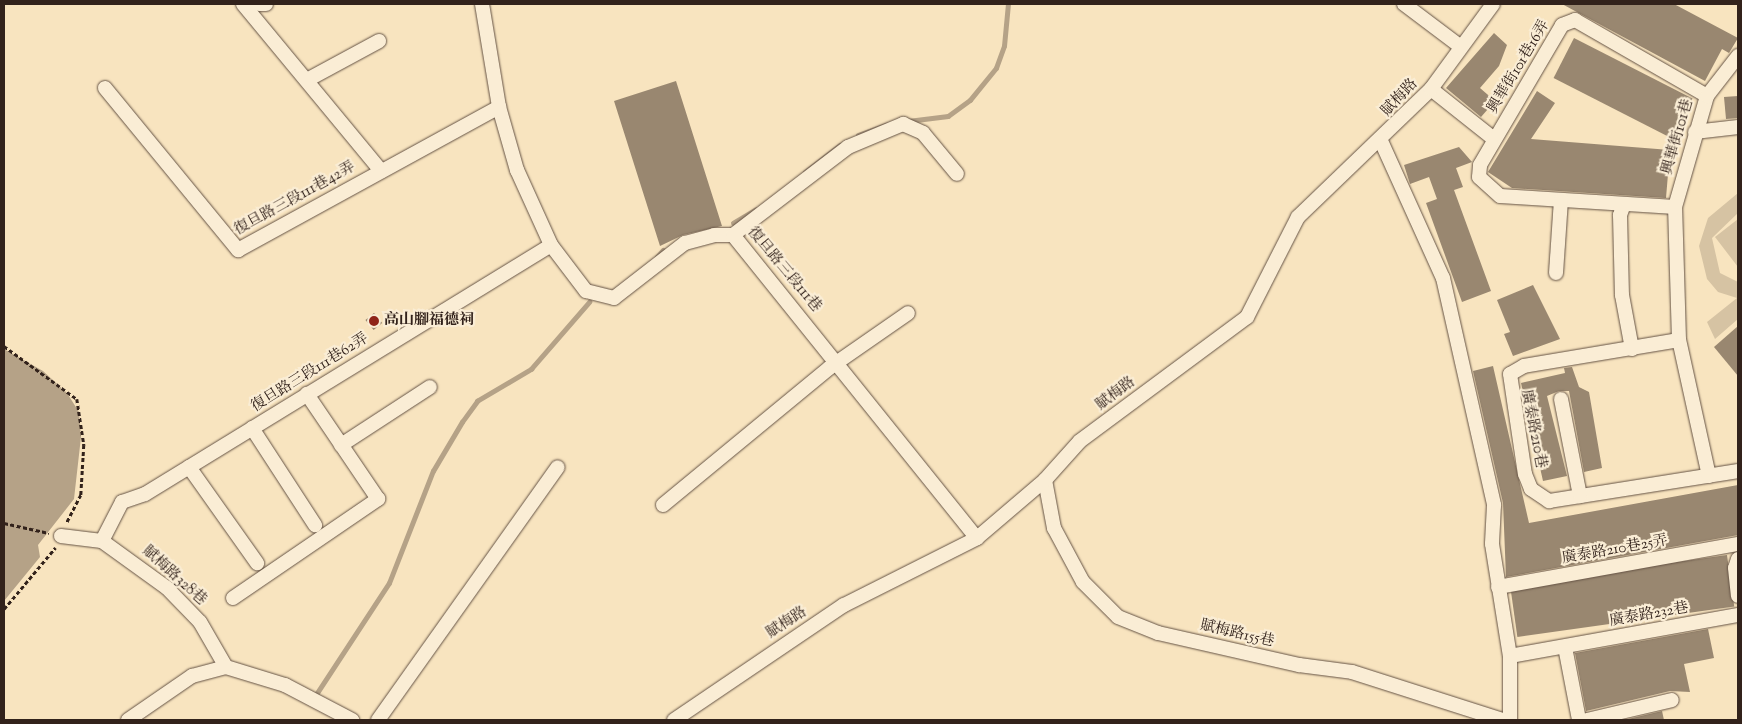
<!DOCTYPE html>
<html>
<head>
<meta charset="utf-8">
<style>
	body { margin:0 }
	#map { position:relative; width:1742px; height:724px; overflow:hidden; background:#f8e4bf; font-family:"Sorts Mill Goudy","Noto Serif TC",serif }
	div>[style] { position:absolute }
	[style*='--x'] { left:calc(var(--x)*1px); top:calc(var(--y)*1px); width:calc(var(--w)*1px); rotate:calc(var(--a)*1deg) }
	.green>* { inset:0; background:#d6c3a3 }
	.water>* { inset:0; background:#b5a287 }
	.stream>* { height:4.5px; margin:-2.25px; padding:0 2.25px; transform-origin:2.25px; border-radius:2.25px; background:#b5a287 }
	.building>* { inset:0; background:#998770; transform-origin:0 0 }
	.path>* { height:2.5px; margin-top:-1.25px; transform-origin:0; background:repeating-linear-gradient(90deg,#32221b 0 4px,transparent 0 6.5px) }
	.roads { filter:drop-shadow(0 0 1px #645244) drop-shadow(0 0 1px #645244) }
	.minor>* { height:14px; margin:-7px; padding:0 7px; transform-origin:7px; border-radius:7px; background:#faedd5 }
	.dots>* { width:14px; height:14px; translate:-50% -50%; box-sizing:border-box; border:2px solid #faedd5; border-radius:50% }
	span { translate:-50% -50%; white-space:nowrap; text-align:center; line-height:1.15; -webkit-text-stroke:4.5px #faedd5; paint-order:stroke }
	.street-label { font-size:15px; color:#32221b }
	.poi-label { font-size:15px; color:#32221b; font-weight:700 }
	.left { translate:0 -50%; text-align:left }
	.frame { position:absolute; inset:0; border:5px solid #32221b; pointer-events:none }
</style>
</head>
<body>
<div id="map">
	<div class="green">
		<i style="clip-path:polygon(1738px 193px,1738px 213px,1712px 238px,1720px 273px,1738px 282px,1738px 319px,1715px 339px,1707px 322px,1737px 298px,1718px 292px,1707px 279px,1699px 246px,1708px 218px)"></i>
		<i style="clip-path:polygon(1738px 219px,1738px 267px,1715px 237px)"></i>
	</div>
	<div class="water">
		<i style="clip-path:polygon(4px 349px,43px 371px,67px 393px,79px 412px,81px 437px,74px 499px,38px 545px,40px 557px,4px 601px)"></i>
	</div>
	<div class="stream">
		<i style="--x:908;--y:121;--w:40;--a:-7.1"></i>
		<i style="--x:948;--y:116;--w:27;--a:-36"></i>
		<i style="--x:970;--y:100;--w:41;--a:-50.9"></i>
		<i style="--x:996;--y:68;--w:23;--a:-70"></i>
		<i style="--x:1004;--y:46;--w:42;--a:-84.6"></i>
		<i style="--x:858;--y:135;--w:30;--a:-20"></i>
		<i style="--x:805;--y:172;--w:44;--a:-37.6"></i>
		<i style="--x:733;--y:223;--w:26;--a:-31"></i>
		<i style="--x:657;--y:257;--w:9;--a:-49"></i>
		<i style="--x:317;--y:693;--w:131;--a:-56.8"></i>
		<i style="--x:389;--y:583;--w:120;--a:-68.6"></i>
		<i style="--x:433;--y:471;--w:57;--a:-59.4"></i>
		<i style="--x:462;--y:422;--w:26;--a:-54"></i>
		<i style="--x:477;--y:401;--w:63;--a:-30.7"></i>
		<i style="--x:531;--y:369;--w:89;--a:-49.1"></i>
	</div>
	<div class="building">
		<i style="clip-path:polygon(1562px 4px,1674px 4px,1738px 38px,1729px 53px,1722px 49px,1705px 81px)"></i>
		<i style="clip-path:polygon(1494px 33px,1507px 45px,1499px 66px,1480px 88px,1495px 101px,1481px 117px,1446px 88px)"></i>
		<i style="left:1574px;top:38px;width:133px;height:45px;rotate:27deg"></i>
		<i style="clip-path:polygon(676px 81px,722px 226px,683px 235px,660px 246px,614px 101px)"></i>
		<i style="clip-path:polygon(1537px 91px,1555px 103px,1531px 139px,1670px 150px,1666px 198px,1512px 188px,1488px 172px)"></i>
		<i style="clip-path:polygon(1738px 96px,1738px 118px,1726px 119px,1724px 97px)"></i>
		<i style="clip-path:polygon(1459px 147px,1472px 162px,1456px 168px,1463px 187px,1454px 190px,1491px 291px,1462px 302px,1426px 203px,1437px 199px,1429px 177px,1410px 184px,1404px 165px)"></i>
		<i style="clip-path:polygon(1533px 285px,1560px 339px,1513px 356px,1504px 334px,1510px 332px,1497px 300px)"></i>
		<i style="left:374px;top:313px;width:13px;height:11px;rotate:51deg"></i>
		<i style="clip-path:polygon(1738px 326px,1738px 376px,1714px 347px)"></i>
		<i style="clip-path:polygon(1493px 366px,1529px 523px,1738px 485px,1738px 535px,1506px 577px,1503px 503px,1473px 371px)"></i>
		<i style="clip-path:polygon(1572px 367px,1579px 387px,1589px 392px,1602px 468px,1584px 472px,1569px 391px,1559px 391px,1547px 396px,1567px 476px,1543px 481px,1521px 383px,1565px 373px,1564px 368px)"></i>
		<i style="left:1727px;top:555px;width:52px;height:219px;rotate:82deg"></i>
		<i style="clip-path:polygon(1708px 629px,1714px 658px,1684px 664px,1690px 692px,1670px 691px,1586px 711px,1575px 653px)"></i>
		<i style="clip-path:polygon(1662px 711px,1664px 720px,1624px 720px)"></i>
	</div>
	<div class="path">
		<i style="--x:4;--y:346;--w:90;--a:36"></i>
		<i style="--x:77;--y:399;--w:47;--a:81.3"></i>
		<i style="--x:84;--y:445;--w:50;--a:93.4"></i>
		<i style="--x:81;--y:495;--w:31;--a:117"></i>
		<i style="--x:4;--y:523;--w:46;--a:12.5"></i>
		<i style="--x:4;--y:609;--w:80;--a:-50.1"></i>
	</div>
	<div class="roads">
		<div class="minor">
			<i style="--x:243;--y:4;--w:217;--a:50.4"></i>
			<i style="--x:259;--y:4;--w:7;--a:0"></i>
			<i style="--x:482;--y:4;--w:104;--a:80.6"></i>
			<i style="--x:499;--y:107;--w:66;--a:74.1"></i>
			<i style="--x:517;--y:170;--w:82;--a:65.6"></i>
			<i style="--x:551;--y:245;--w:58;--a:52.7"></i>
			<i style="--x:586;--y:291;--w:29;--a:14"></i>
			<i style="--x:614;--y:298;--w:90;--a:-37.8"></i>
			<i style="--x:685;--y:243;--w:30;--a:-15"></i>
			<i style="--x:714;--y:235;--w:19;--a:0"></i>
			<i style="--x:733;--y:235;--w:389;--a:51.2"></i>
			<i style="--x:1404;--y:4;--w:71;--a:37"></i>
			<i style="--x:307;--y:80;--w:82;--a:-28.4"></i>
			<i style="--x:105;--y:88;--w:210;--a:50.6"></i>
			<i style="--x:238;--y:250;--w:298;--a:-28.7"></i>
			<i style="--x:1431;--y:89;--w:80;--a:38.4"></i>
			<i style="--x:1695;--y:132;--w:43;--a:-6.6"></i>
			<i style="--x:1381;--y:141;--w:150;--a:65.7"></i>
			<i style="--x:1443;--y:278;--w:233;--a:77.3"></i>
			<i style="--x:1494;--y:505;--w:39;--a:93"></i>
			<i style="--x:1492;--y:544;--w:113;--a:80.9"></i>
			<i style="--x:1510;--y:656;--w:64;--a:90"></i>
			<i style="--x:1624;--y:204;--w:12;--a:110"></i>
			<i style="--x:1620;--y:215;--w:80;--a:88.6"></i>
			<i style="--x:1622;--y:295;--w:55;--a:79.5"></i>
			<i style="--x:1675;--y:207;--w:175;--a:-176.4"></i>
			<i style="--x:1500;--y:196;--w:28;--a:-138"></i>
			<i style="--x:1479;--y:177;--w:12;--a:-85"></i>
			<i style="--x:1480;--y:165;--w:162;--a:-59.6"></i>
			<i style="--x:1562;--y:25;--w:14;--a:-21"></i>
			<i style="--x:1575;--y:20;--w:152;--a:29.9"></i>
			<i style="--x:733;--y:235;--w:145;--a:-37.4"></i>
			<i style="--x:848;--y:147;--w:60;--a:-22.7"></i>
			<i style="--x:903;--y:124;--w:22;--a:24"></i>
			<i style="--x:923;--y:133;--w:53;--a:50.3"></i>
			<i style="--x:1556;--y:273;--w:73;--a:-86.1"></i>
			<i style="--x:1679;--y:340;--w:157;--a:170.5"></i>
			<i style="--x:1524;--y:366;--w:16;--a:150"></i>
			<i style="--x:1510;--y:374;--w:101;--a:81.5"></i>
			<i style="--x:1525;--y:474;--w:16;--a:68"></i>
			<i style="--x:1531;--y:489;--w:22;--a:34"></i>
			<i style="--x:1549;--y:501;--w:191;--a:-9"></i>
			<i style="--x:1561;--y:399;--w:99;--a:78.9"></i>
			<i style="--x:252;--y:428;--w:116;--a:57"></i>
			<i style="--x:341;--y:445;--w:106;--a:-33.1"></i>
			<i style="--x:189;--y:467;--w:118;--a:54.7"></i>
			<i style="--x:1709;--y:476;--w:139;--a:-102.4"></i>
			<i style="--x:1679;--y:340;--w:133;--a:-91.7"></i>
			<i style="--x:1675;--y:207;--w:116;--a:-73.9"></i>
			<i style="--x:1707;--y:96;--w:51;--a:-52.2"></i>
			<i style="--x:1045;--y:480;--w:49;--a:79.4"></i>
			<i style="--x:1054;--y:528;--w:61;--a:61.8"></i>
			<i style="--x:1083;--y:582;--w:49;--a:45"></i>
			<i style="--x:1118;--y:617;--w:43;--a:21.8"></i>
			<i style="--x:1158;--y:633;--w:145;--a:12.8"></i>
			<i style="--x:1299;--y:665;--w:53;--a:7.5"></i>
			<i style="--x:1352;--y:672;--w:157;--a:17.7"></i>
			<i style="--x:663;--y:505;--w:215;--a:-39.5"></i>
			<i style="--x:829;--y:368;--w:96;--a:-34.8"></i>
			<i style="--x:61;--y:536;--w:41;--a:7"></i>
			<i style="--x:102;--y:541;--w:80;--a:35.9"></i>
			<i style="--x:167;--y:588;--w:47;--a:45.9"></i>
			<i style="--x:200;--y:622;--w:52;--a:60"></i>
			<i style="--x:226;--y:667;--w:62;--a:17"></i>
			<i style="--x:285;--y:685;--w:76;--a:27.6"></i>
			<i style="--x:102;--y:541;--w:44;--a:-62.9"></i>
			<i style="--x:122;--y:502;--w:24;--a:-19"></i>
			<i style="--x:145;--y:494;--w:476;--a:-31.5"></i>
			<i style="--x:1738;--y:559;--w:9;--a:108"></i>
			<i style="--x:1735;--y:568;--w:28;--a:84"></i>
			<i style="--x:1498;--y:587;--w:244;--a:-10.2"></i>
			<i style="--x:233;--y:598;--w:176;--a:-34.3"></i>
			<i style="--x:378;--y:499;--w:127;--a:-124.1"></i>
			<i style="--x:1565;--y:647;--w:74;--a:79.1"></i>
			<i style="--x:1510;--y:656;--w:232;--a:-10.2"></i>
			<i style="--x:128;--y:720;--w:78;--a:-34.5"></i>
			<i style="--x:192;--y:676;--w:35;--a:-15"></i>
			<i style="--x:378;--y:720;--w:310;--a:-54.6"></i>
			<i style="--x:674;--y:720;--w:205;--a:-34.1"></i>
			<i style="--x:844;--y:605;--w:149;--a:-26.7"></i>
			<i style="--x:977;--y:538;--w:89;--a:-40.5"></i>
			<i style="--x:1045;--y:480;--w:52;--a:-48.1"></i>
			<i style="--x:1080;--y:441;--w:208;--a:-36.6"></i>
			<i style="--x:1247;--y:317;--w:112;--a:-63"></i>
			<i style="--x:1298;--y:217;--w:185;--a:-43.9"></i>
			<i style="--x:1431;--y:89;--w:105;--a:-53.9"></i>
			<i style="--x:1587;--y:720;--w:87;--a:-13.2"></i>
		</div>
	</div>
	<div class="dots">
		<i style="left:374px;top:321px;background:#8f2418"></i>
	</div>
	<div class="street-label">
		<span style="left:1519px;top:67px;rotate:-59deg">興華街101巷16弄</span>
		<span style="left:1400px;top:98px;rotate:-47deg">賦梅路</span>
		<span style="left:1678px;top:137px;rotate:-74deg">興華街101巷</span>
		<span style="left:295px;top:199px;rotate:-29deg">復旦路三段111巷42弄</span>
		<span style="left:784px;top:270px;rotate:50deg">復旦路三段111巷</span>
		<span style="left:310px;top:373px;rotate:-32deg">復旦路三段111巷62弄</span>
		<span style="left:1116px;top:394px;rotate:-37deg">賦梅路</span>
		<span style="left:1533px;top:429px;rotate:79deg">廣泰路210巷</span>
		<span style="left:1615px;top:550px;rotate:-10deg">廣泰路210巷25弄</span>
		<span style="left:174px;top:576px;rotate:42deg">賦梅路328巷</span>
		<span style="left:1649px;top:615px;rotate:-10deg">廣泰路232巷</span>
		<span style="left:787px;top:623px;rotate:-33deg">賦梅路</span>
		<span style="left:1237px;top:634px;rotate:13deg">賦梅路155巷</span>
	</div>
	<div class="poi-label">
		<span class="left" style="left:384px;top:321px">高山腳福德祠</span>
	</div>
	<div class="frame"></div>
</div>
</body>
</html>
